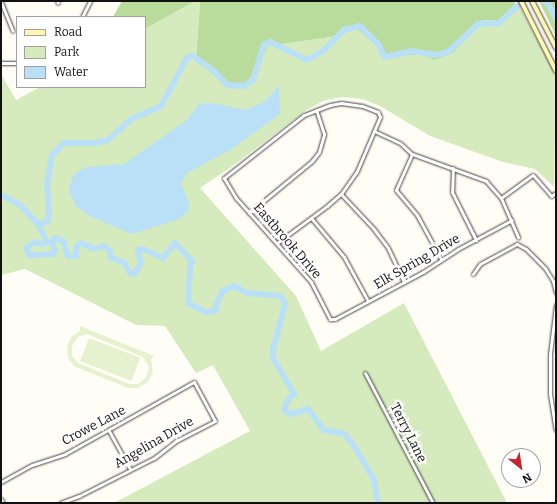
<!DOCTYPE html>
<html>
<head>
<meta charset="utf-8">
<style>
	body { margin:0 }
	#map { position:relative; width:557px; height:504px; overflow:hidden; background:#fffdf5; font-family:Bitter,serif }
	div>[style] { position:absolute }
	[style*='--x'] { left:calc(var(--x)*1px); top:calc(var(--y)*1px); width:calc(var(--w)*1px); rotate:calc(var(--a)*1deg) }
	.green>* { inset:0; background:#d5ebbd }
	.forest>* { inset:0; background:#b9dc9c }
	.pitch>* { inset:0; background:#e6f2cf; transform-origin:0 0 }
	.water>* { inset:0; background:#b9e0f7 }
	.river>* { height:6px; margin:-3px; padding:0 3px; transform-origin:3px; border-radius:3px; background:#b9e0f7 }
	.roads { filter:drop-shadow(0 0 1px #444) drop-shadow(0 0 1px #444) }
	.street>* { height:3px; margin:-1.5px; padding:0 1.5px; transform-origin:1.5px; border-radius:1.5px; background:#fff }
	.secondary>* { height:4px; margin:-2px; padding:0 2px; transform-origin:2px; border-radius:2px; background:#fff6b0 }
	span { translate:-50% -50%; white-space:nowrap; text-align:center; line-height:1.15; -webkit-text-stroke:4px #fff; paint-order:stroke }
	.street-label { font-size:13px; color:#111 }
	.frame { position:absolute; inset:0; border:2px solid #111; pointer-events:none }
	.legend { position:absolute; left:16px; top:16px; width:130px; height:72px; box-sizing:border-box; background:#fff; border:1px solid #a0a0a0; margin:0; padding:5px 7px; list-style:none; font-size:12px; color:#111 }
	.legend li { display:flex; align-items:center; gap:8px; height:20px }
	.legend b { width:20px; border:1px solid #a0a0a0 }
	.north { position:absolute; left:501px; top:448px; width:40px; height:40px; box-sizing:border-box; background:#fff; border:1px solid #a0a0a0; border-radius:50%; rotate:150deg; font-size:11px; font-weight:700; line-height:16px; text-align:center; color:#111 }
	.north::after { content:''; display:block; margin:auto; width:14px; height:18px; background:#c4262e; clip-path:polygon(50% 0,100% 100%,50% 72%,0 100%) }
</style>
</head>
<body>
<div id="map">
	<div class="green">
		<i style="clip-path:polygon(195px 1px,200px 1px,196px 62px,268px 46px,337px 36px,357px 29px,388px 56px,425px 55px,473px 33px,483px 20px,504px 21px,518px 4px,556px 75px,554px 187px,535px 169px,503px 162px,430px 136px,380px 106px,362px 99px,342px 97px,323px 101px,305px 111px,234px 165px,200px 188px,296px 296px,321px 351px,404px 303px,507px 503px,114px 503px,250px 431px,213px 365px,196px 373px,165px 326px,136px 325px,25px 269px,1px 275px,1px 74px,16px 100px,40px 87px,145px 87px,145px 29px)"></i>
	</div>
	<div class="forest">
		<i style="clip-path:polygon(122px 1px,195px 1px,145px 29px,145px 17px,113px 17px)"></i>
		<i style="clip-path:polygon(200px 1px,514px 1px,517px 8px,504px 21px,483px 20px,453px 53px,434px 60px,425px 55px,388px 56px,357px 29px,337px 36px,268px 46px,248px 86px,224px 82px,196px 62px)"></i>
		<i style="clip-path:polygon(539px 1px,556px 1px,556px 36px)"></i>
	</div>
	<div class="pitch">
		<i style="clip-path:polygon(evenodd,80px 326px,154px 356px,151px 359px,153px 372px,148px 382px,138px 388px,128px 388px,74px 366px,68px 358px,67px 348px,71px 337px,80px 331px,80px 326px,87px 334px,143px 357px,149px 367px,146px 378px,138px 384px,129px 384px,78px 363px,72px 356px,72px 346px,78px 337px,87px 334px)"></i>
		<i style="left:89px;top:338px;width:55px;height:25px;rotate:21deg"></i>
	</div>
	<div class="water">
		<i style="clip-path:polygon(279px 86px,280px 114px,230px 150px,187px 173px,181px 183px,189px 204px,188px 212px,179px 219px,132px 234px,89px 216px,76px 206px,69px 193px,70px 185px,73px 176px,80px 170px,88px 167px,124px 164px,187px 120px,199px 104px,211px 103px,246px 110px,265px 101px)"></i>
	</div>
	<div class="river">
		<i style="--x:544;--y:1;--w:6;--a:39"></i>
		<i style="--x:549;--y:5;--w:15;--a:62"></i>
		<i style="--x:1;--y:195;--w:21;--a:28"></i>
		<i style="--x:20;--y:205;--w:26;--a:47"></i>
		<i style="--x:38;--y:224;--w:9;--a:-13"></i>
		<i style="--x:47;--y:222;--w:9;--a:-77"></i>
		<i style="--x:49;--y:213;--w:30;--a:-94"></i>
		<i style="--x:47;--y:183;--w:28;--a:-80"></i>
		<i style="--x:52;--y:155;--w:17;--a:-45"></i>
		<i style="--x:64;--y:143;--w:31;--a:0"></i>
		<i style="--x:95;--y:143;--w:13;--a:-13"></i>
		<i style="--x:108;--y:140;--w:31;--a:-42"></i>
		<i style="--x:131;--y:119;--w:33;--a:-23"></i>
		<i style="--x:161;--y:106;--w:55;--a:-61.6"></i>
		<i style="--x:187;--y:58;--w:6;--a:-18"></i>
		<i style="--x:193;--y:56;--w:27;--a:36"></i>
		<i style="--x:215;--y:72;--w:18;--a:47"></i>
		<i style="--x:227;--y:85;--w:17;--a:3"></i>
		<i style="--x:244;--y:86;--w:11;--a:-34"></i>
		<i style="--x:253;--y:80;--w:37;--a:-73"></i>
		<i style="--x:264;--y:45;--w:7;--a:-27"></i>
		<i style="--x:270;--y:42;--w:41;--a:25.9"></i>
		<i style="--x:307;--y:60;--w:20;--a:-30"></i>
		<i style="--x:324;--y:50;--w:28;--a:-45"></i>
		<i style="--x:344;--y:30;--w:16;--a:-14"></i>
		<i style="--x:360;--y:26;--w:27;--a:45"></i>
		<i style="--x:379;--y:45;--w:13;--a:67"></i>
		<i style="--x:384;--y:57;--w:29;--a:-12"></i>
		<i style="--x:412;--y:51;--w:23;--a:10"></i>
		<i style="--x:435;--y:55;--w:13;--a:-13"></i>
		<i style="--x:448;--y:52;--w:41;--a:-43"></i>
		<i style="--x:478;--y:24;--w:21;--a:-3"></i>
		<i style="--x:499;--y:23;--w:33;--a:-43"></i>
		<i style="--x:38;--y:224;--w:20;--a:63"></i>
		<i style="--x:47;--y:242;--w:4;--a:153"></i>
		<i style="--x:43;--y:244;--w:8;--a:-166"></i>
		<i style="--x:35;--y:242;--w:11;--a:146"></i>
		<i style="--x:26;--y:248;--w:8;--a:67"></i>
		<i style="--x:29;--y:255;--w:24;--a:-2"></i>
		<i style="--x:53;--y:254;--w:4;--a:-56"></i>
		<i style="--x:55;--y:251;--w:9;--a:-108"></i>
		<i style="--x:52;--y:242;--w:5;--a:-53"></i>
		<i style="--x:55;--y:238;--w:9;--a:21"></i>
		<i style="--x:63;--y:241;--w:16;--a:72"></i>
		<i style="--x:68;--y:256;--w:8;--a:0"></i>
		<i style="--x:76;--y:256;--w:10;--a:-84"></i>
		<i style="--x:77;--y:246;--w:5;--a:-37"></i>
		<i style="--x:81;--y:243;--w:14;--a:25"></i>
		<i style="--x:94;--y:249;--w:10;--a:-17"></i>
		<i style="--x:104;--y:246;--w:8;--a:40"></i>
		<i style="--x:110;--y:251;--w:6;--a:90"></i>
		<i style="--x:110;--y:257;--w:15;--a:23"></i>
		<i style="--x:124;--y:263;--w:12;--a:59"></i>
		<i style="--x:130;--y:273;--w:4;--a:14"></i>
		<i style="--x:134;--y:274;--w:13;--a:-58"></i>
		<i style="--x:141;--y:263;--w:13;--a:-103"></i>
		<i style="--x:138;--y:250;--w:5;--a:-11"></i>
		<i style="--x:143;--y:249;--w:22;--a:24"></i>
		<i style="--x:163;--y:258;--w:19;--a:-51"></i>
		<i style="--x:175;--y:243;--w:25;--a:47"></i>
		<i style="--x:192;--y:261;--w:6;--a:108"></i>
		<i style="--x:190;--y:267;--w:36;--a:93"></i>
		<i style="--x:188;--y:303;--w:20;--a:27"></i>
		<i style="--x:206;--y:312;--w:10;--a:-11"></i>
		<i style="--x:216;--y:310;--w:6;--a:-90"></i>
		<i style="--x:216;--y:304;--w:15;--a:-62"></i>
		<i style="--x:223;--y:291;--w:12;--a:-24"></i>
		<i style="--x:234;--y:286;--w:15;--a:28"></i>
		<i style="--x:247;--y:293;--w:33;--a:5"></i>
		<i style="--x:280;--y:296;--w:9;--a:58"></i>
		<i style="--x:285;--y:304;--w:47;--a:104.9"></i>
		<i style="--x:273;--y:349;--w:9;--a:90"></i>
		<i style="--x:273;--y:358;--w:42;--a:59.7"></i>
		<i style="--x:294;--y:394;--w:6;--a:141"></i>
		<i style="--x:289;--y:398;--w:13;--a:113"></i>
		<i style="--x:284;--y:410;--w:7;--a:34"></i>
		<i style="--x:290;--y:414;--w:19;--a:-16"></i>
		<i style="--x:308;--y:409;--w:26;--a:53"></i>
		<i style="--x:324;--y:430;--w:20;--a:11"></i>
		<i style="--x:344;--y:434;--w:13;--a:48"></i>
		<i style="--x:353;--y:444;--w:42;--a:59.7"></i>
		<i style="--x:374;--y:480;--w:23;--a:80"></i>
	</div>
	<div class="roads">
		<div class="street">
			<i style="--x:57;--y:1;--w:2;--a:63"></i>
			<i style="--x:1;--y:2;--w:31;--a:68"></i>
			<i style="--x:82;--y:17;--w:18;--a:-63"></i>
			<i style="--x:1;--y:63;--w:16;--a:0"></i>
			<i style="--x:374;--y:131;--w:29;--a:25"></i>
			<i style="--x:400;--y:143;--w:16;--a:43"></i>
			<i style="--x:412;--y:154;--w:79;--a:20"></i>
			<i style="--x:486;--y:181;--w:23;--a:49"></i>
			<i style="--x:501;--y:198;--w:43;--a:66.4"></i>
			<i style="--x:412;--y:154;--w:39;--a:114"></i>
			<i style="--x:396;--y:190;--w:33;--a:50"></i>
			<i style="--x:417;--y:215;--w:50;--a:61.4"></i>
			<i style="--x:453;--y:168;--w:24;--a:92"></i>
			<i style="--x:452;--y:192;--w:54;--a:63.4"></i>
			<i style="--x:341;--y:194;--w:47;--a:46.7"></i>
			<i style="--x:373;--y:228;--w:25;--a:53"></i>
			<i style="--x:388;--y:248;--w:38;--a:65"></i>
			<i style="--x:501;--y:198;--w:39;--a:-36"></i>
			<i style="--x:533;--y:175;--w:28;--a:49"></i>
			<i style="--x:551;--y:196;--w:6;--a:-31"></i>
			<i style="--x:249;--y:213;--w:82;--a:-39.5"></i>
			<i style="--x:312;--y:161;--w:11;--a:-52"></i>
			<i style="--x:319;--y:152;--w:19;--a:-74"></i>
			<i style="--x:324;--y:134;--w:25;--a:-108"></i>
			<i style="--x:312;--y:219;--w:50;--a:49.9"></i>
			<i style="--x:344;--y:257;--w:50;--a:61.4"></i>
			<i style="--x:277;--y:243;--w:62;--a:-36.5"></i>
			<i style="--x:327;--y:206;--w:18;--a:-41"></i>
			<i style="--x:341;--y:194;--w:28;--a:-55"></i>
			<i style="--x:357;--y:171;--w:59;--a:-66.9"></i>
			<i style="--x:380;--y:117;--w:5;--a:-112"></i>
			<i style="--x:378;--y:112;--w:17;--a:-159"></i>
			<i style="--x:362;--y:106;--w:21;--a:-172"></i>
			<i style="--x:341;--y:103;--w:11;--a:170"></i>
			<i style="--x:330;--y:105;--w:28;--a:159"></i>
			<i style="--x:304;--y:115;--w:102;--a:141.8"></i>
			<i style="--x:224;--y:178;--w:23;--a:59"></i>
			<i style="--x:236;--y:198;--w:113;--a:48.2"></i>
			<i style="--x:311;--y:282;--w:42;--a:62.8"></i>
			<i style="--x:330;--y:319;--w:5;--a:0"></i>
			<i style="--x:335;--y:319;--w:100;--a:-28.1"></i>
			<i style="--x:423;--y:272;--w:42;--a:-33.3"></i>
			<i style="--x:458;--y:249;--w:61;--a:-28.2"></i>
			<i style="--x:473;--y:274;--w:12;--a:-55"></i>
			<i style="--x:480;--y:264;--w:42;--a:-28.4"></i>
			<i style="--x:517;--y:244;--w:10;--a:29"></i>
			<i style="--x:526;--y:249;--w:27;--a:45"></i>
			<i style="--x:545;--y:268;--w:15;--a:58"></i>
			<i style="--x:553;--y:281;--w:12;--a:76"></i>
			<i style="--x:556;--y:305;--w:49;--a:97"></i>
			<i style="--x:550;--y:354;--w:40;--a:90"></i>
			<i style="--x:550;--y:394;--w:36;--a:81"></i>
			<i style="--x:365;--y:373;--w:147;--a:62.4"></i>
			<i style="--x:109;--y:431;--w:43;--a:61.1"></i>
			<i style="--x:1;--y:482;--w:35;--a:-29"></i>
			<i style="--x:32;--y:465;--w:35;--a:-18"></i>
			<i style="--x:65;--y:454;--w:148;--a:-29.2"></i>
			<i style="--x:194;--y:382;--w:44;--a:61.7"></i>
			<i style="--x:215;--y:421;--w:44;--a:152.9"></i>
			<i style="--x:176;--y:441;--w:28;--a:142"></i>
			<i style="--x:154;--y:458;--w:84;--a:153.1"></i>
			<i style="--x:79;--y:496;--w:20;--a:160"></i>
			<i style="--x:1;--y:499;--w:4;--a:63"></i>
		</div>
		<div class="secondary">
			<i style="--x:521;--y:1;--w:78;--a:63.4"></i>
			<i style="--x:532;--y:1;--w:53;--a:62.9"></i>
		</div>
	</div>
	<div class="street-label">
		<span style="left:287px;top:241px;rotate:49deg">Eastbrook Drive</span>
		<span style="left:417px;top:262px;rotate:-30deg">Elk Spring Drive</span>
		<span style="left:94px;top:426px;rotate:-28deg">Crowe Lane</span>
		<span style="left:408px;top:433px;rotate:63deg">Terry Lane</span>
		<span style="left:154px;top:443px;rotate:-30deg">Angelina Drive</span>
	</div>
	<div class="frame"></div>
	<ul class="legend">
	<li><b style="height:5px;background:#fff6b0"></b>Road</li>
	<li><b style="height:11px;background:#d5ebbd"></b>Park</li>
	<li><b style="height:11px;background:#b9e0f7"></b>Water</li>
	</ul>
	<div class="north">N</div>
</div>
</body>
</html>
